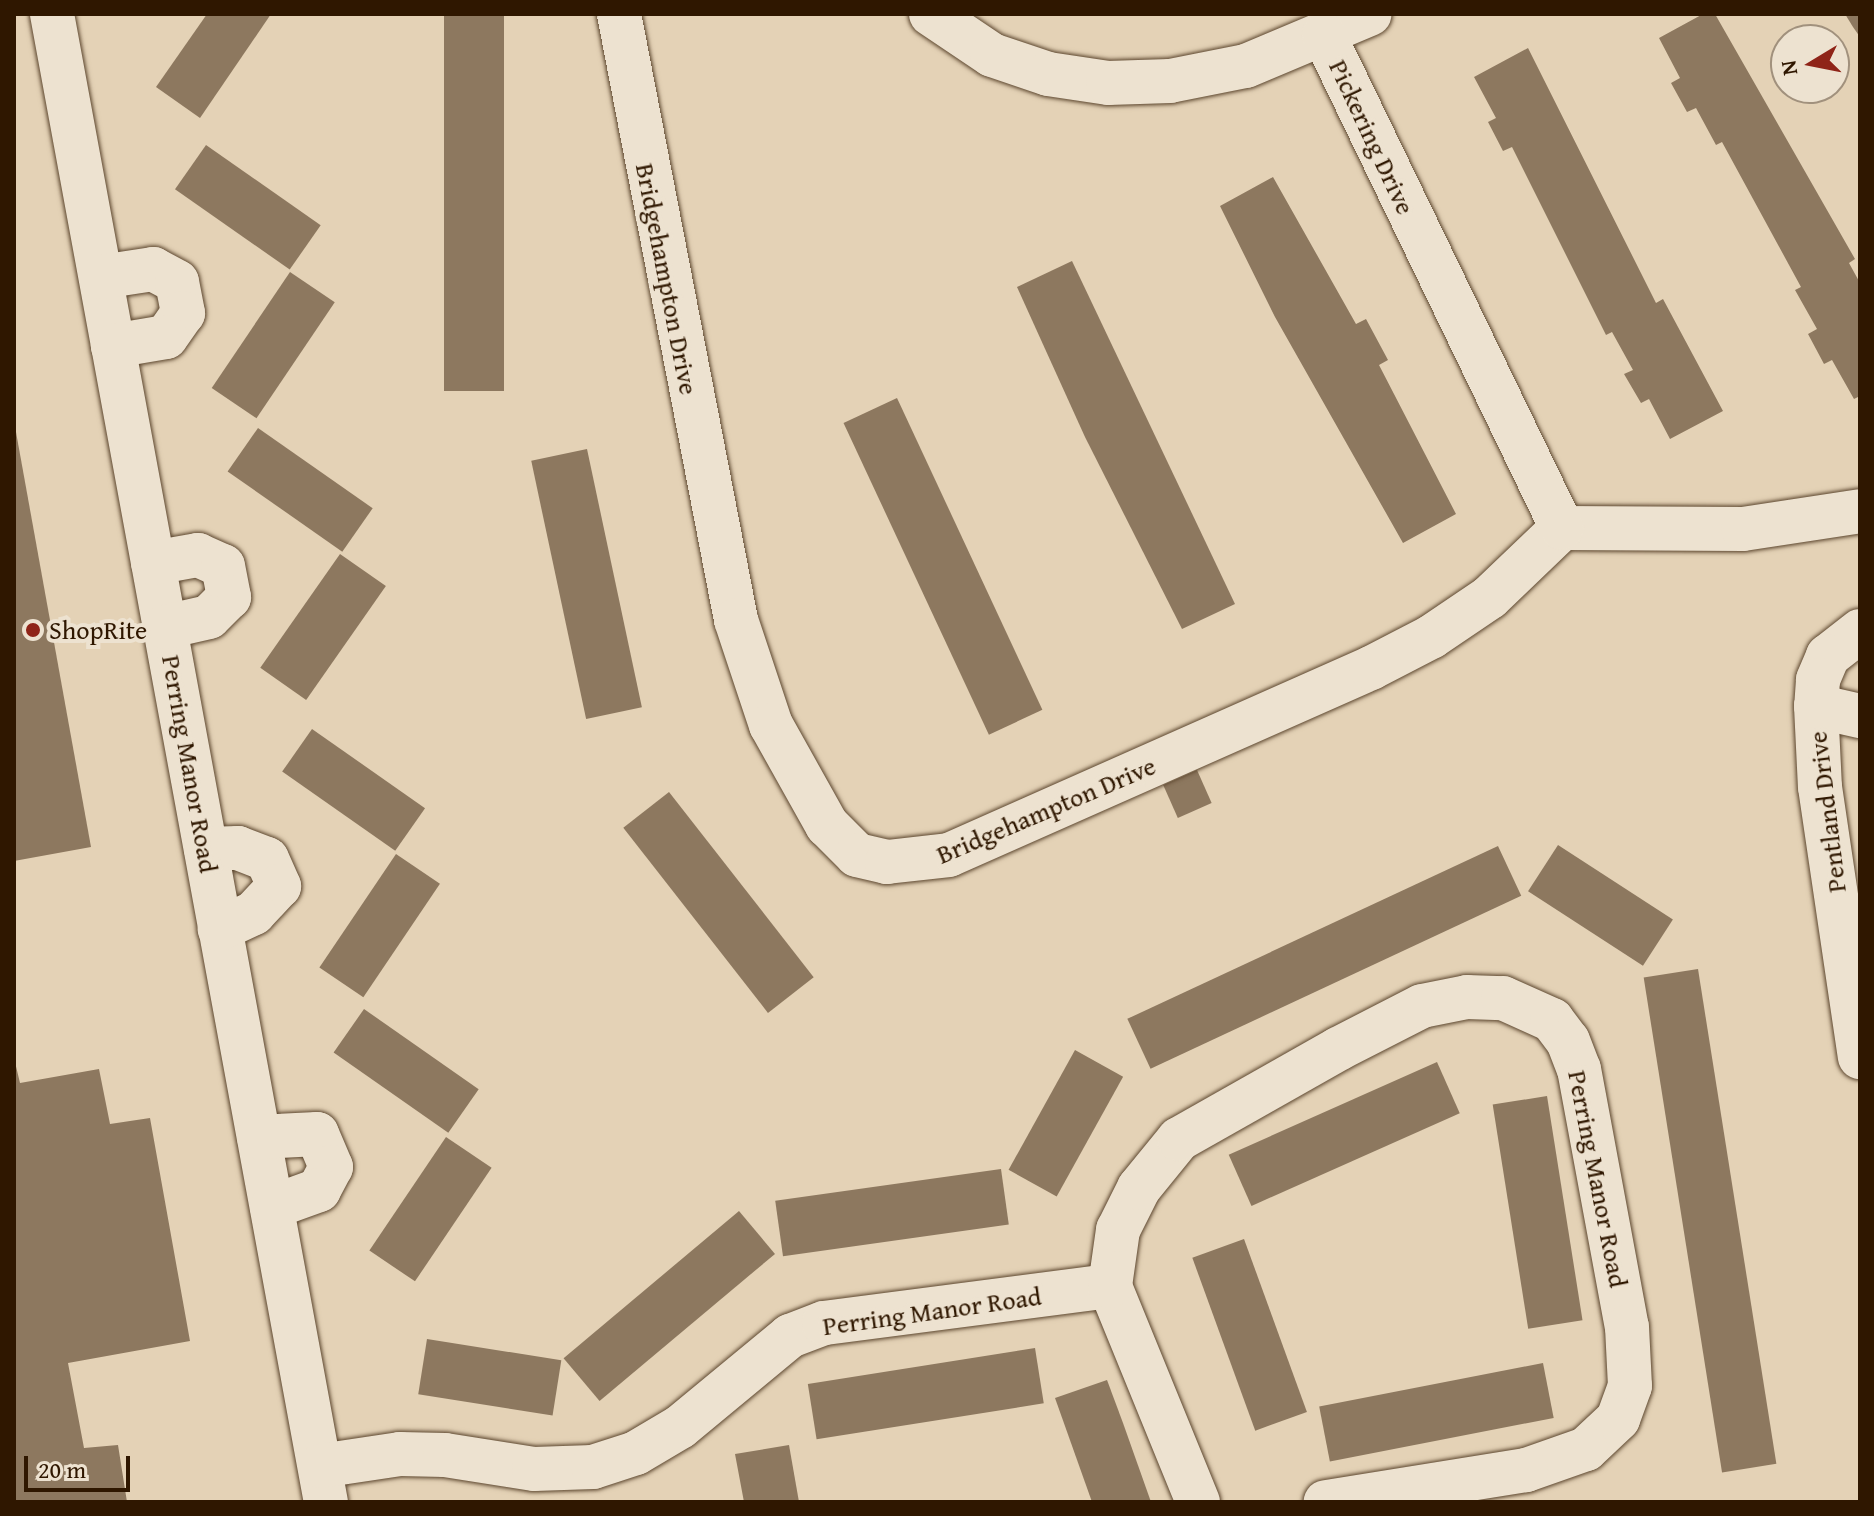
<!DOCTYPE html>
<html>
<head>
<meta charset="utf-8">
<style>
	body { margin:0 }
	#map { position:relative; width:1874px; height:1516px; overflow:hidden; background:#e4d2b6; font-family:"Gentium Book Plus",serif }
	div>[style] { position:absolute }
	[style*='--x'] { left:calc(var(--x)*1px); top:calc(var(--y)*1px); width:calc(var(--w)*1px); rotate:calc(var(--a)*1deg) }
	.building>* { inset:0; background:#8d785f; transform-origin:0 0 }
	.roads { filter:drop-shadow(0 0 2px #5c462e) drop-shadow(0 0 2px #5c462e) }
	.minor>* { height:44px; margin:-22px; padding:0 22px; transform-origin:22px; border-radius:22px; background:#ede2d0 }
	.dots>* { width:22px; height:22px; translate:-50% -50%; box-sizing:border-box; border:4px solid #ede2d0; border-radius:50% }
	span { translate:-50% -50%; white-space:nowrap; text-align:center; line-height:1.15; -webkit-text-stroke:8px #ede2d0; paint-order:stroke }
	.street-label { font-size:26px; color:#2f1700 }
	.poi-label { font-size:26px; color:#2f1700 }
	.left { translate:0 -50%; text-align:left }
	.frame { position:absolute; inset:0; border:16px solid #2f1700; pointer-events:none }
	.north { position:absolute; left:1770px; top:24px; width:80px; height:80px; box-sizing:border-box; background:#ede2d0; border:2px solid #a1917d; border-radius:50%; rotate:260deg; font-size:22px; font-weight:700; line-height:32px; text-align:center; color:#2f1700 }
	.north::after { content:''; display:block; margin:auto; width:28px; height:36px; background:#8f2418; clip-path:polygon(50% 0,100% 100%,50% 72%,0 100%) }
	.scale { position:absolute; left:24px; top:1456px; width:106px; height:36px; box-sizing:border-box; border:4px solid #2f1700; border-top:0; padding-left:10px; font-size:24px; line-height:28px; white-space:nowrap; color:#2f1700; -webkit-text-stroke:6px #ede2d0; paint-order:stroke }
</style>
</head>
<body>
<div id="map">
	<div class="building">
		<i style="clip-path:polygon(207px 14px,271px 14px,200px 118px,156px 87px)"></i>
		<i style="left:444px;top:14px;width:60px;height:377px"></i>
		<i style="clip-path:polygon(1703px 14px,1715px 14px,1855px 259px,1849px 263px,1860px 283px,1860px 396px,1854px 399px,1832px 360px,1824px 364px,1808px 334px,1817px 329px,1795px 290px,1801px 287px,1722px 142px,1716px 145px,1696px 108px,1687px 112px,1671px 83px,1680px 78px,1659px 38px)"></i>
		<i style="clip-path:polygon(1845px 14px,1860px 14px,1860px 37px,1853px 27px)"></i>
		<i style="clip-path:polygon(1528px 48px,1656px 303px,1663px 299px,1723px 411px,1670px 439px,1649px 399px,1641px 403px,1624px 374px,1633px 370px,1612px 332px,1606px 335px,1512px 147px,1503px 151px,1488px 122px,1496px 118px,1474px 77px)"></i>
		<i style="left:206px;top:145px;width:140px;height:54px;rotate:35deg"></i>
		<i style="clip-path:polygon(1273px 177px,1356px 324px,1366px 319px,1388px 360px,1379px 365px,1456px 514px,1403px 543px,1275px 317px,1220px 206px)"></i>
		<i style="clip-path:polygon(1072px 261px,1235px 604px,1182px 629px,1085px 437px,1017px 287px)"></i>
		<i style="left:290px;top:272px;width:54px;height:140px;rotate:34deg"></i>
		<i style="left:897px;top:398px;width:344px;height:59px;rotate:65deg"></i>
		<i style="clip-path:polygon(14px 421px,91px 847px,14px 861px)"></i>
		<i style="left:258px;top:428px;width:140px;height:53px;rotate:35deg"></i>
		<i style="left:587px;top:449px;width:264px;height:57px;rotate:78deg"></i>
		<i style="left:340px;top:554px;width:56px;height:139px;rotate:35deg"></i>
		<i style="left:312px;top:729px;width:138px;height:52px;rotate:35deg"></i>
		<i style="left:1197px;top:770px;width:36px;height:37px;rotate:66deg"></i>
		<i style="left:669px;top:792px;width:235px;height:58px;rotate:52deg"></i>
		<i style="left:1558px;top:845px;width:137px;height:55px;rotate:33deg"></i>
		<i style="left:1498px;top:846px;width:55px;height:409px;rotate:65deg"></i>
		<i style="left:396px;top:854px;width:53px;height:137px;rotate:34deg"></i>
		<i style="left:1698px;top:969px;width:501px;height:55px;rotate:81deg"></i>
		<i style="left:364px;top:1009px;width:140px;height:53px;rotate:35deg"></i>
		<i style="left:1075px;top:1050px;width:55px;height:137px;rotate:29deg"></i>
		<i style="clip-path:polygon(14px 1058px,20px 1083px,99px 1069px,110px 1124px,150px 1118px,190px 1341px,68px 1363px,84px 1448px,118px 1445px,127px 1502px,14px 1502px)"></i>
		<i style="left:1437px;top:1062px;width:56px;height:228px;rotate:66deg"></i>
		<i style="left:1547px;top:1096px;width:227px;height:55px;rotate:81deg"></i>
		<i style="left:446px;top:1137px;width:55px;height:137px;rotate:34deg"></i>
		<i style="left:1001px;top:1169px;width:56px;height:228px;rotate:82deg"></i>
		<i style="left:739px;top:1211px;width:56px;height:229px;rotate:50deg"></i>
		<i style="left:1244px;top:1239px;width:184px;height:55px;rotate:70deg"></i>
		<i style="left:427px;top:1339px;width:136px;height:56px;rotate:9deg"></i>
		<i style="left:1035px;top:1348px;width:56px;height:230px;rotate:81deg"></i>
		<i style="left:1543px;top:1363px;width:56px;height:228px;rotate:79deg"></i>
		<i style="clip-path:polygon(1107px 1380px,1123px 1423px,1151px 1502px,1092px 1502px,1055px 1398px)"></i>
		<i style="clip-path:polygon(789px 1445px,799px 1502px,744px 1502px,735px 1454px)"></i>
	</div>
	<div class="roads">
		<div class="minor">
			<i style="--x:52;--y:14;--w:1513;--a:79.57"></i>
			<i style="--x:619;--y:14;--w:617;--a:79.07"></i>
			<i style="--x:736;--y:620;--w:111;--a:71.6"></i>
			<i style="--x:771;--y:725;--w:115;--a:60.8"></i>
			<i style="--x:827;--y:825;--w:42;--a:45"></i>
			<i style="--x:857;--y:855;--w:31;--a:13"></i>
			<i style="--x:887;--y:862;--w:62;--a:-6.4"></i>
			<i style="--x:949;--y:855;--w:462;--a:-23.9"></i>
			<i style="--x:1371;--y:668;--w:68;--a:-27.3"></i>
			<i style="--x:1431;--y:637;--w:71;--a:-34.1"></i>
			<i style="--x:1490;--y:597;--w:100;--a:-43.8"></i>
			<i style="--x:1562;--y:528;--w:181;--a:0.3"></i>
			<i style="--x:1743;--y:529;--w:118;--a:-8.7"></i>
			<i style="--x:931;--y:14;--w:73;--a:33.9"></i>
			<i style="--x:992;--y:55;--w:59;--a:18.7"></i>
			<i style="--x:1048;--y:74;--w:61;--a:8.5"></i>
			<i style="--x:1108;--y:83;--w:62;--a:-1.8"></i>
			<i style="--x:1170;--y:81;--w:77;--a:-11.2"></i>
			<i style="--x:1246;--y:66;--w:134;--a:-22.8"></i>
			<i style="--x:1324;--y:35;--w:547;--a:64.23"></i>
			<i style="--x:101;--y:277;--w:53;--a:-8.7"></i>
			<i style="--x:153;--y:269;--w:27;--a:28"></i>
			<i style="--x:177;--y:282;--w:32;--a:79"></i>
			<i style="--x:183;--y:313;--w:29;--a:125"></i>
			<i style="--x:166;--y:337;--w:54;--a:170.4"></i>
			<i style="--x:153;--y:563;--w:46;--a:-10.1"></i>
			<i style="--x:198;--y:555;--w:27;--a:24"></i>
			<i style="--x:223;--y:566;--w:32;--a:79"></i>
			<i style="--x:229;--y:597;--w:28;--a:135"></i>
			<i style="--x:209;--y:617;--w:45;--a:167.2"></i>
			<i style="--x:1860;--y:631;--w:41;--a:142"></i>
			<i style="--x:1828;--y:656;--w:26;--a:113"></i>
			<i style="--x:1818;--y:680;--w:26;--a:94"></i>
			<i style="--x:1816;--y:706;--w:81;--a:87.2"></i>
			<i style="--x:1820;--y:787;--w:273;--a:81.6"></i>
			<i style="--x:1816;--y:706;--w:45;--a:12.8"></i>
			<i style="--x:206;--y:849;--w:32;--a:-2"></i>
			<i style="--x:238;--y:848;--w:31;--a:21"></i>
			<i style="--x:267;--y:859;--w:30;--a:66"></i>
			<i style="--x:279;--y:886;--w:37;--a:133"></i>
			<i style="--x:254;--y:913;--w:38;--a:155"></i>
			<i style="--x:259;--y:1137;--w:58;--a:-3"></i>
			<i style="--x:317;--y:1134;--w:36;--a:67"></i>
			<i style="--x:331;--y:1167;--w:26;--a:118"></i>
			<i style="--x:319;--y:1190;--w:50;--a:160.1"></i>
			<i style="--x:320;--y:1466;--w:81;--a:-8.5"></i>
			<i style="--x:400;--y:1454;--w:45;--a:1.3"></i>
			<i style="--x:445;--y:1455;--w:90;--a:8.9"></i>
			<i style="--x:534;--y:1469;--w:59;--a:-1.9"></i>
			<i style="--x:593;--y:1467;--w:45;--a:-18"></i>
			<i style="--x:636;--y:1453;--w:51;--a:-30.6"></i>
			<i style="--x:680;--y:1427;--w:143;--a:-39.6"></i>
			<i style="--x:790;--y:1336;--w:36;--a:-21"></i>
			<i style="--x:824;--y:1323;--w:288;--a:-7.4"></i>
			<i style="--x:1198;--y:1502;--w:233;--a:-112.2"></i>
			<i style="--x:1110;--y:1286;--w:57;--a:-81.9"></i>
			<i style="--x:1118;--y:1230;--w:47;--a:-63.4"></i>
			<i style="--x:1139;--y:1188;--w:63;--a:-50.8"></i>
			<i style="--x:1179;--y:1139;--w:183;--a:-29.5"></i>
			<i style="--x:1338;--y:1049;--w:94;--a:-27.1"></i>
			<i style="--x:1422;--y:1006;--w:46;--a:-11.3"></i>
			<i style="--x:1467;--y:997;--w:36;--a:2"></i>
			<i style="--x:1503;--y:998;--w:54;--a:24.2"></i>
			<i style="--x:1552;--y:1020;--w:26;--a:53"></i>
			<i style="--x:1568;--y:1041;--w:30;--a:69"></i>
			<i style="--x:1579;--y:1069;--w:262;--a:79.5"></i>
			<i style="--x:1627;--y:1327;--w:59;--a:87.1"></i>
			<i style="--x:1630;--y:1386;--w:35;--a:110"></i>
			<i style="--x:1618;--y:1419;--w:44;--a:136.8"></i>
			<i style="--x:1586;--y:1449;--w:64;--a:160.7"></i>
			<i style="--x:1526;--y:1470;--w:203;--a:170.9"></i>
		</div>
	</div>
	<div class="dots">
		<i style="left:33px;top:630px;background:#8f2418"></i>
	</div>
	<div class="street-label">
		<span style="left:1372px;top:137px;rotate:65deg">Pickering Drive</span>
		<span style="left:667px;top:279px;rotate:79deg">Bridgehampton Drive</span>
		<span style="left:190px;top:764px;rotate:80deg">Perring Manor Road</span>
		<span style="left:1046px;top:810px;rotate:-23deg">Bridgehampton Drive</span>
		<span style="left:1827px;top:812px;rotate:-97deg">Pentland Drive</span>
		<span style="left:1598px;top:1179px;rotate:79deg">Perring Manor Road</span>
		<span style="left:932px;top:1311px;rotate:-8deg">Perring Manor Road</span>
	</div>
	<div class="poi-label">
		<span class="left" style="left:49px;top:630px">ShopRite</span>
	</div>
	<div class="frame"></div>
	<div class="north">N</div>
	<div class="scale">20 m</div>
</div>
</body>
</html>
